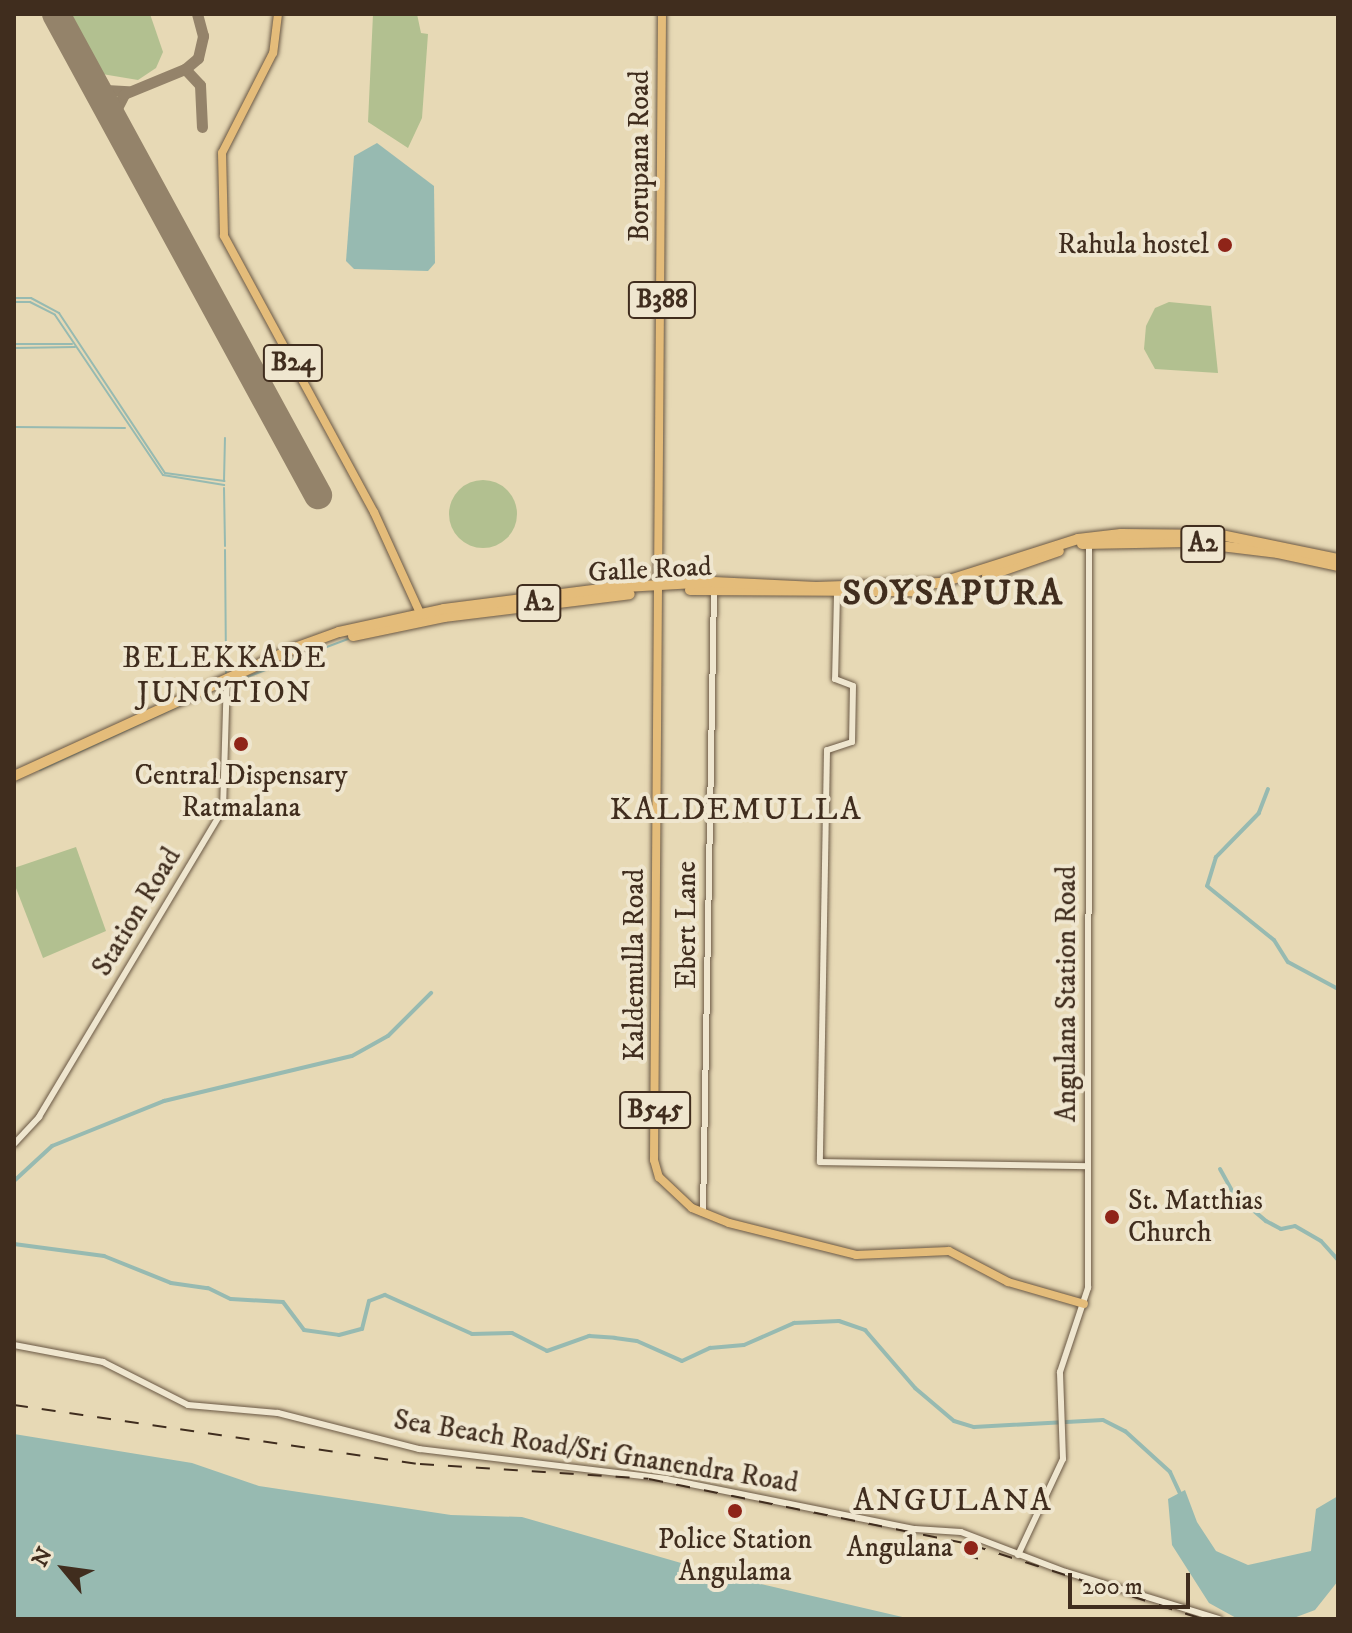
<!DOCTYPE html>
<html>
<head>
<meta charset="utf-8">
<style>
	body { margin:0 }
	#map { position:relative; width:1352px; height:1633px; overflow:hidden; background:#e7d9b5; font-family:"IM FELL DW Pica",serif }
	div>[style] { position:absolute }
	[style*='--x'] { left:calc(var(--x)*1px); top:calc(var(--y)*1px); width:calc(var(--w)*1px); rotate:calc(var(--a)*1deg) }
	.green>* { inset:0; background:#b2c090 }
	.round { border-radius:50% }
	.water>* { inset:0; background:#97bab1 }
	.stream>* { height:2px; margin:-1px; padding:0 1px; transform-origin:1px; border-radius:1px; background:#97bab1 }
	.canal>* { height:4px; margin:-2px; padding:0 2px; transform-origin:2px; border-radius:2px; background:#97bab1 }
	.taxiway>* { height:11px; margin:-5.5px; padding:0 5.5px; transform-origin:5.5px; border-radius:5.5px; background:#94836a }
	.runway>* { height:28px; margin:-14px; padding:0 14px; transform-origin:14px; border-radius:14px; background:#94836a }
	.roads { filter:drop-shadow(0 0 2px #6a5844) drop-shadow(0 0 2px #6a5844) }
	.minor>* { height:6px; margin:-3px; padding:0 3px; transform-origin:3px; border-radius:3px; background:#efe6cf }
	.major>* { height:8px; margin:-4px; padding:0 4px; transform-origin:4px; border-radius:4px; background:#e4bc7a }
	.highway>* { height:10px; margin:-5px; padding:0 5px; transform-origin:5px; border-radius:5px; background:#e4bc7a }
	.rail>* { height:2px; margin-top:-1px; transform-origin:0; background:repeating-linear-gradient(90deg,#402d1e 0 14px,transparent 0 28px) }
	.dots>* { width:22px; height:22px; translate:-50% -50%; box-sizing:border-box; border:4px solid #efe6cf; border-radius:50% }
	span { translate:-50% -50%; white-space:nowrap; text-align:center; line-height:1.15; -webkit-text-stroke:8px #efe6cf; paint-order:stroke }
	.shield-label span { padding:2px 6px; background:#efe6cf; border:2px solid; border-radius:6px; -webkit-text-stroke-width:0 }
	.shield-label { font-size:26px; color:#402d1e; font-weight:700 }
	.street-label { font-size:28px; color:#402d1e }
	.poi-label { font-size:28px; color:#402d1e }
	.right { translate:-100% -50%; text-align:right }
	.left { translate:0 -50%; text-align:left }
	.neighbourhood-label { font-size:30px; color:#402d1e; letter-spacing:2px }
	.quarter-label { font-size:32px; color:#402d1e; letter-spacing:2px }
	.district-label { font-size:36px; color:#402d1e; font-weight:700; letter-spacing:2px }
	.frame { position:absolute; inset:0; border:16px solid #402d1e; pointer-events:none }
	.north { position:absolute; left:24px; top:1529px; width:80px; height:80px; -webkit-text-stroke:6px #efe6cf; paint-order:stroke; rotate:299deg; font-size:22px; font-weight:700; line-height:32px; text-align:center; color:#402d1e }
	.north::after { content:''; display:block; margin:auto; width:28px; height:36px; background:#402d1e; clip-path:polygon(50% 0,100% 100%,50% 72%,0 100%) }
	.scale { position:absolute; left:1068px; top:1573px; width:122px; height:36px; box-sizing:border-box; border:4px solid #402d1e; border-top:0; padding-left:10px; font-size:24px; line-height:28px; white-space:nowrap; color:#402d1e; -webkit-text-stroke:6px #efe6cf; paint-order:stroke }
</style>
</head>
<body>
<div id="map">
	<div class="green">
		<i style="clip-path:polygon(70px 14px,150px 14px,163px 52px,156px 68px,138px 80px,102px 74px)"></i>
		<i style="clip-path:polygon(373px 14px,417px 14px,421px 33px,428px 34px,422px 118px,408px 148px,368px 122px)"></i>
		<i style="clip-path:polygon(1169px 302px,1211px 306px,1218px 373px,1155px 369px,1144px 349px,1146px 326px,1155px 308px)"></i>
		<i class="round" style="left:449px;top:480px;width:68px;height:68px"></i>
		<i style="clip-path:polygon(76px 847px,106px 931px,43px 958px,14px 883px,14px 868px)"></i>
	</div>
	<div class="water">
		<i style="clip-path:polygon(377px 143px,434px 186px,435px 263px,428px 271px,354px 269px,346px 261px,354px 156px)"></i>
		<i style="clip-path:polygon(14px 1434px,192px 1463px,259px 1486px,451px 1515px,522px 1517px,726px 1576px,911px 1619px,14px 1619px)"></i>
		<i style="clip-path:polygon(1185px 1490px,1197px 1522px,1216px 1551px,1248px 1565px,1311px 1551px,1316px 1509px,1338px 1496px,1338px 1581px,1315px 1610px,1291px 1619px,1238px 1619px,1209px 1603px,1172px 1545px,1168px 1499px)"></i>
	</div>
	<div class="stream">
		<i style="--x:14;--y:298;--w:17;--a:0"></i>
		<i style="--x:31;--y:298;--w:32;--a:28"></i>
		<i style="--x:59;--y:313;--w:192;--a:56.5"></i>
		<i style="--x:165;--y:473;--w:60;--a:7.7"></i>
		<i style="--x:14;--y:302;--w:16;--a:0"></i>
		<i style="--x:30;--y:302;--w:28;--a:27"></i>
		<i style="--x:55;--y:315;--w:193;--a:56"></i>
		<i style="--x:163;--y:475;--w:62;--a:9.3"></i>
		<i style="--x:14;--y:344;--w:58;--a:0"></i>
		<i style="--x:14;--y:348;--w:61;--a:-0.9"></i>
		<i style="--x:14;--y:427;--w:111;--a:0.5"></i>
		<i style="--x:224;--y:481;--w:43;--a:-88.7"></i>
		<i style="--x:224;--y:488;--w:58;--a:89"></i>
		<i style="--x:225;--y:550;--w:123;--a:89.5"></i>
		<i style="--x:231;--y:683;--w:125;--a:-20.6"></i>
		<i style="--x:40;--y:770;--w:167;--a:-24.7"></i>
	</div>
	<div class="canal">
		<i style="--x:1268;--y:789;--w:26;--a:111"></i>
		<i style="--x:1259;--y:813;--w:62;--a:134.3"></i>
		<i style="--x:1216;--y:857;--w:30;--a:107"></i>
		<i style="--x:1207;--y:886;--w:86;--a:38.9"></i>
		<i style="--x:1274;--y:940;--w:26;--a:58"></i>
		<i style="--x:1288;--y:962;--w:57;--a:28.4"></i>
		<i style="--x:1220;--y:1169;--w:29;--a:61"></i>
		<i style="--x:1234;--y:1194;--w:42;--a:40.2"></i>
		<i style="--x:1266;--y:1221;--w:17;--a:28"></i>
		<i style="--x:1281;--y:1229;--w:14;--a:-12"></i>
		<i style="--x:1295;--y:1226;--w:30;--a:30"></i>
		<i style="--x:1321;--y:1241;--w:25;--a:48"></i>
		<i style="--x:14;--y:1181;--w:52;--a:-42.6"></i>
		<i style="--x:52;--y:1146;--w:121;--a:-21.9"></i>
		<i style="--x:164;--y:1101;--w:193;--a:-13.5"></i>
		<i style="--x:352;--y:1056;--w:41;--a:-29.1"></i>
		<i style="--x:388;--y:1036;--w:61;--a:-45"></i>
		<i style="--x:14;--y:1244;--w:91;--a:7.6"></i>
		<i style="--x:104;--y:1256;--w:72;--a:21.9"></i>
		<i style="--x:171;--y:1283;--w:37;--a:8"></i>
		<i style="--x:208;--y:1288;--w:25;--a:26"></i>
		<i style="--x:231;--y:1299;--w:52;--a:3.3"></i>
		<i style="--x:283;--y:1302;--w:35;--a:53"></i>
		<i style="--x:304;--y:1330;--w:35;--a:8"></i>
		<i style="--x:339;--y:1335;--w:24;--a:-15"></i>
		<i style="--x:362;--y:1329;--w:29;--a:-76"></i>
		<i style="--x:369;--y:1301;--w:17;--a:-21"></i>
		<i style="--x:385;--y:1295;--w:95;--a:24.1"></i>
		<i style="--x:472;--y:1334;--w:40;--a:-1.4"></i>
		<i style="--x:512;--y:1333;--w:39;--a:27"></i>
		<i style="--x:547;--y:1351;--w:45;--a:-19.7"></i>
		<i style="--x:589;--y:1336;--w:26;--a:4"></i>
		<i style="--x:615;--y:1338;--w:22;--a:8"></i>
		<i style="--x:637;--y:1341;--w:49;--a:24"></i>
		<i style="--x:682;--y:1361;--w:31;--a:-25"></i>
		<i style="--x:710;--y:1348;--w:34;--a:-5"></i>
		<i style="--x:744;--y:1345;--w:55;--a:-23.7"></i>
		<i style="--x:794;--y:1323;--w:45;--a:-2.5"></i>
		<i style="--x:839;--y:1321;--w:28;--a:19"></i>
		<i style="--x:865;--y:1330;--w:77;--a:49.2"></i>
		<i style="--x:915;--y:1388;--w:51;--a:40.2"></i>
		<i style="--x:954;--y:1421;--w:21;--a:17"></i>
		<i style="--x:974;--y:1427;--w:129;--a:-3.1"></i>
		<i style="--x:1103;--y:1420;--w:25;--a:27"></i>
		<i style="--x:1125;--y:1431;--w:61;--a:42.3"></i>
		<i style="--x:1170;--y:1472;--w:26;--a:65"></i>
	</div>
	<div class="taxiway">
		<i style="--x:185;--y:69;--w:22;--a:47"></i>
		<i style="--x:200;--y:85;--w:42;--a:87.3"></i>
		<i style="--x:90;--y:76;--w:21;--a:41"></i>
		<i style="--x:106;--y:90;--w:22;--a:3"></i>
		<i style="--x:119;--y:129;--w:17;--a:-103"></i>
		<i style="--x:115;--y:112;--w:20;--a:-63"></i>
		<i style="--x:124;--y:94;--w:66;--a:-22.3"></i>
		<i style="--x:185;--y:69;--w:17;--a:-40"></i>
		<i style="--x:198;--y:58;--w:23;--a:-77"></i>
		<i style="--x:203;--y:36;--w:23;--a:-105"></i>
	</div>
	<div class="runway">
		<i style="--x:56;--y:14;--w:548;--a:61.42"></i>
	</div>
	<div class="roads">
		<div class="minor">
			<i style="--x:837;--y:594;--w:85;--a:91.3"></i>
			<i style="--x:835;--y:679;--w:19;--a:21"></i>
			<i style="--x:853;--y:686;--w:56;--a:91"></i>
			<i style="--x:852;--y:742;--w:26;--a:162"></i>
			<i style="--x:827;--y:750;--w:412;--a:91"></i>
			<i style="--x:820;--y:1162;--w:268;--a:0.9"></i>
			<i style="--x:14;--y:1144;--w:37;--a:-47"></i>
			<i style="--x:39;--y:1117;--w:358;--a:-59.1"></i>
			<i style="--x:223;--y:810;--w:131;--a:-88.3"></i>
			<i style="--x:703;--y:1213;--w:624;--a:-88.99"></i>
			<i style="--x:14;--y:1345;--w:91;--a:10.8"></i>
			<i style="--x:103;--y:1362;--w:95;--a:26.8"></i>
			<i style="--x:188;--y:1405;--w:90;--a:5.1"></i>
			<i style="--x:278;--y:1413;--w:146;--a:14.3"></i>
			<i style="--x:419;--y:1449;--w:249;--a:6.9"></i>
			<i style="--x:666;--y:1479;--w:254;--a:11.4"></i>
			<i style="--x:915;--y:1529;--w:46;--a:3.7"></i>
			<i style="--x:961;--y:1532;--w:112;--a:20.9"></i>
			<i style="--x:1066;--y:1572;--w:160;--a:17.1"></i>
			<i style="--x:1018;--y:1555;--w:106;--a:-64.9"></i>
			<i style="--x:1063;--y:1459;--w:87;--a:-92"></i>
			<i style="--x:1060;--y:1372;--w:89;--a:-71.6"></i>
			<i style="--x:1088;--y:1288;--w:745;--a:-89.92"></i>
		</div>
		<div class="major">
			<i style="--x:278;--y:14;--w:39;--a:97"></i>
			<i style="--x:273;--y:53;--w:112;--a:117"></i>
			<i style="--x:222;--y:153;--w:83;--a:88.6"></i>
			<i style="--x:224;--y:236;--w:314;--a:61.5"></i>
			<i style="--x:374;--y:512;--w:111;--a:65.5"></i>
			<i style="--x:662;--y:14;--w:1146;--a:90.4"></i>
			<i style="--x:654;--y:1160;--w:18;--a:74"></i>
			<i style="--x:659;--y:1177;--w:45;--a:43.2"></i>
			<i style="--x:692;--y:1208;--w:40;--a:22"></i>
			<i style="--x:729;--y:1223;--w:131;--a:14.1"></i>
			<i style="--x:856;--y:1255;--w:93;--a:-2.5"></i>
			<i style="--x:949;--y:1251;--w:67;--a:27.7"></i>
			<i style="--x:1008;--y:1282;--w:79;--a:16.1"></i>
		</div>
		<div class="highway">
			<i style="--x:1082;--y:544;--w:106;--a:-1.1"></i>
			<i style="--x:1188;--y:542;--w:91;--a:7"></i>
			<i style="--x:1278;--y:553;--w:61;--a:12.2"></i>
			<i style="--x:987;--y:576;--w:76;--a:-19.1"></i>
			<i style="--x:690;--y:590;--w:227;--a:0.3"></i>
			<i style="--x:353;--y:636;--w:93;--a:-11.8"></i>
			<i style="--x:444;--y:617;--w:187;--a:-7"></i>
			<i style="--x:14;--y:776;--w:309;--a:-24.5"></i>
			<i style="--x:295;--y:648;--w:47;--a:-20"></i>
			<i style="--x:339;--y:632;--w:107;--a:-12.4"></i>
			<i style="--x:444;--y:609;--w:164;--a:-7.3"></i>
			<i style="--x:607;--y:588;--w:106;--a:-3.2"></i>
			<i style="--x:713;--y:582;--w:103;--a:2.8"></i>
			<i style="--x:816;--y:587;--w:124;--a:-1.8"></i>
			<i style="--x:940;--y:583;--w:145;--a:-17.7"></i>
			<i style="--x:1078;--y:539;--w:43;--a:-6.6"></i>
			<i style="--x:1121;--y:534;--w:100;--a:0.6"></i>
			<i style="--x:1221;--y:535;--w:119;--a:11.6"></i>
		</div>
	</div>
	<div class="rail">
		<i style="--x:14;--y:1405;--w:410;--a:8.3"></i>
		<i style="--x:420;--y:1464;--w:229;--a:3.7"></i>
		<i style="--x:649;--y:1479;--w:330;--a:11.5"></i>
		<i style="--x:972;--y:1545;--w:242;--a:17.8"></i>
		<i style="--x:910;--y:1543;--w:84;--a:13"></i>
	</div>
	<div class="dots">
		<i style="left:1225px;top:245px;background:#8f2418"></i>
		<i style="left:241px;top:744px;background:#8f2418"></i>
		<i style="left:1112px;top:1217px;background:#8f2418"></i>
		<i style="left:735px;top:1511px;background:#8f2418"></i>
		<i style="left:971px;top:1548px;background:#8f2418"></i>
	</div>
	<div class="shield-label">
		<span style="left:662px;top:300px">B388</span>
		<span style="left:293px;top:363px">B24</span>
		<span style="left:1203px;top:544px">A2</span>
		<span style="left:539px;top:603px">A2</span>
		<span style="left:655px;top:1110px">B545</span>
	</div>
	<div class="street-label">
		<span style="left:640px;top:156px;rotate:-90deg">Borupana Road</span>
		<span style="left:650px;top:570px;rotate:-3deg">Galle Road</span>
		<span style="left:137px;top:912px;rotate:-59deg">Station Road</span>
		<span style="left:687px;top:925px;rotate:-90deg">Ebert Lane</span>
		<span style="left:635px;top:965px;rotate:-90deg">Kaldemulla Road</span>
		<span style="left:1067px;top:994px;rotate:-90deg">Angulana Station Road</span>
		<span style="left:596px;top:1452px;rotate:9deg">Sea Beach Road/Sri Gnanendra Road</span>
	</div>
	<div class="poi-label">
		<span class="right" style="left:1209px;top:245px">Rahula hostel</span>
		<span style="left:241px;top:792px">Central Dispensary<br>Ratmalana</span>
		<span class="left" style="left:1128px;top:1217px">St. Matthias<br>Church</span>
		<span style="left:735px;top:1556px">Police Station<br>Angulama</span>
		<span class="right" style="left:953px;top:1548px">Angulana</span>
	</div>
	<div class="neighbourhood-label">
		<span style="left:225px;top:676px">BELEKKADE<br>JUNCTION</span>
	</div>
	<div class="quarter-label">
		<span style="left:736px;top:810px">KALDEMULLA</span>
		<span style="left:953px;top:1501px">ANGULANA</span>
	</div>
	<div class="district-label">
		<span style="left:953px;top:594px">SOYSAPURA</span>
	</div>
	<div class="frame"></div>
	<div class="north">N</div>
	<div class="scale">200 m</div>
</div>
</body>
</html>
